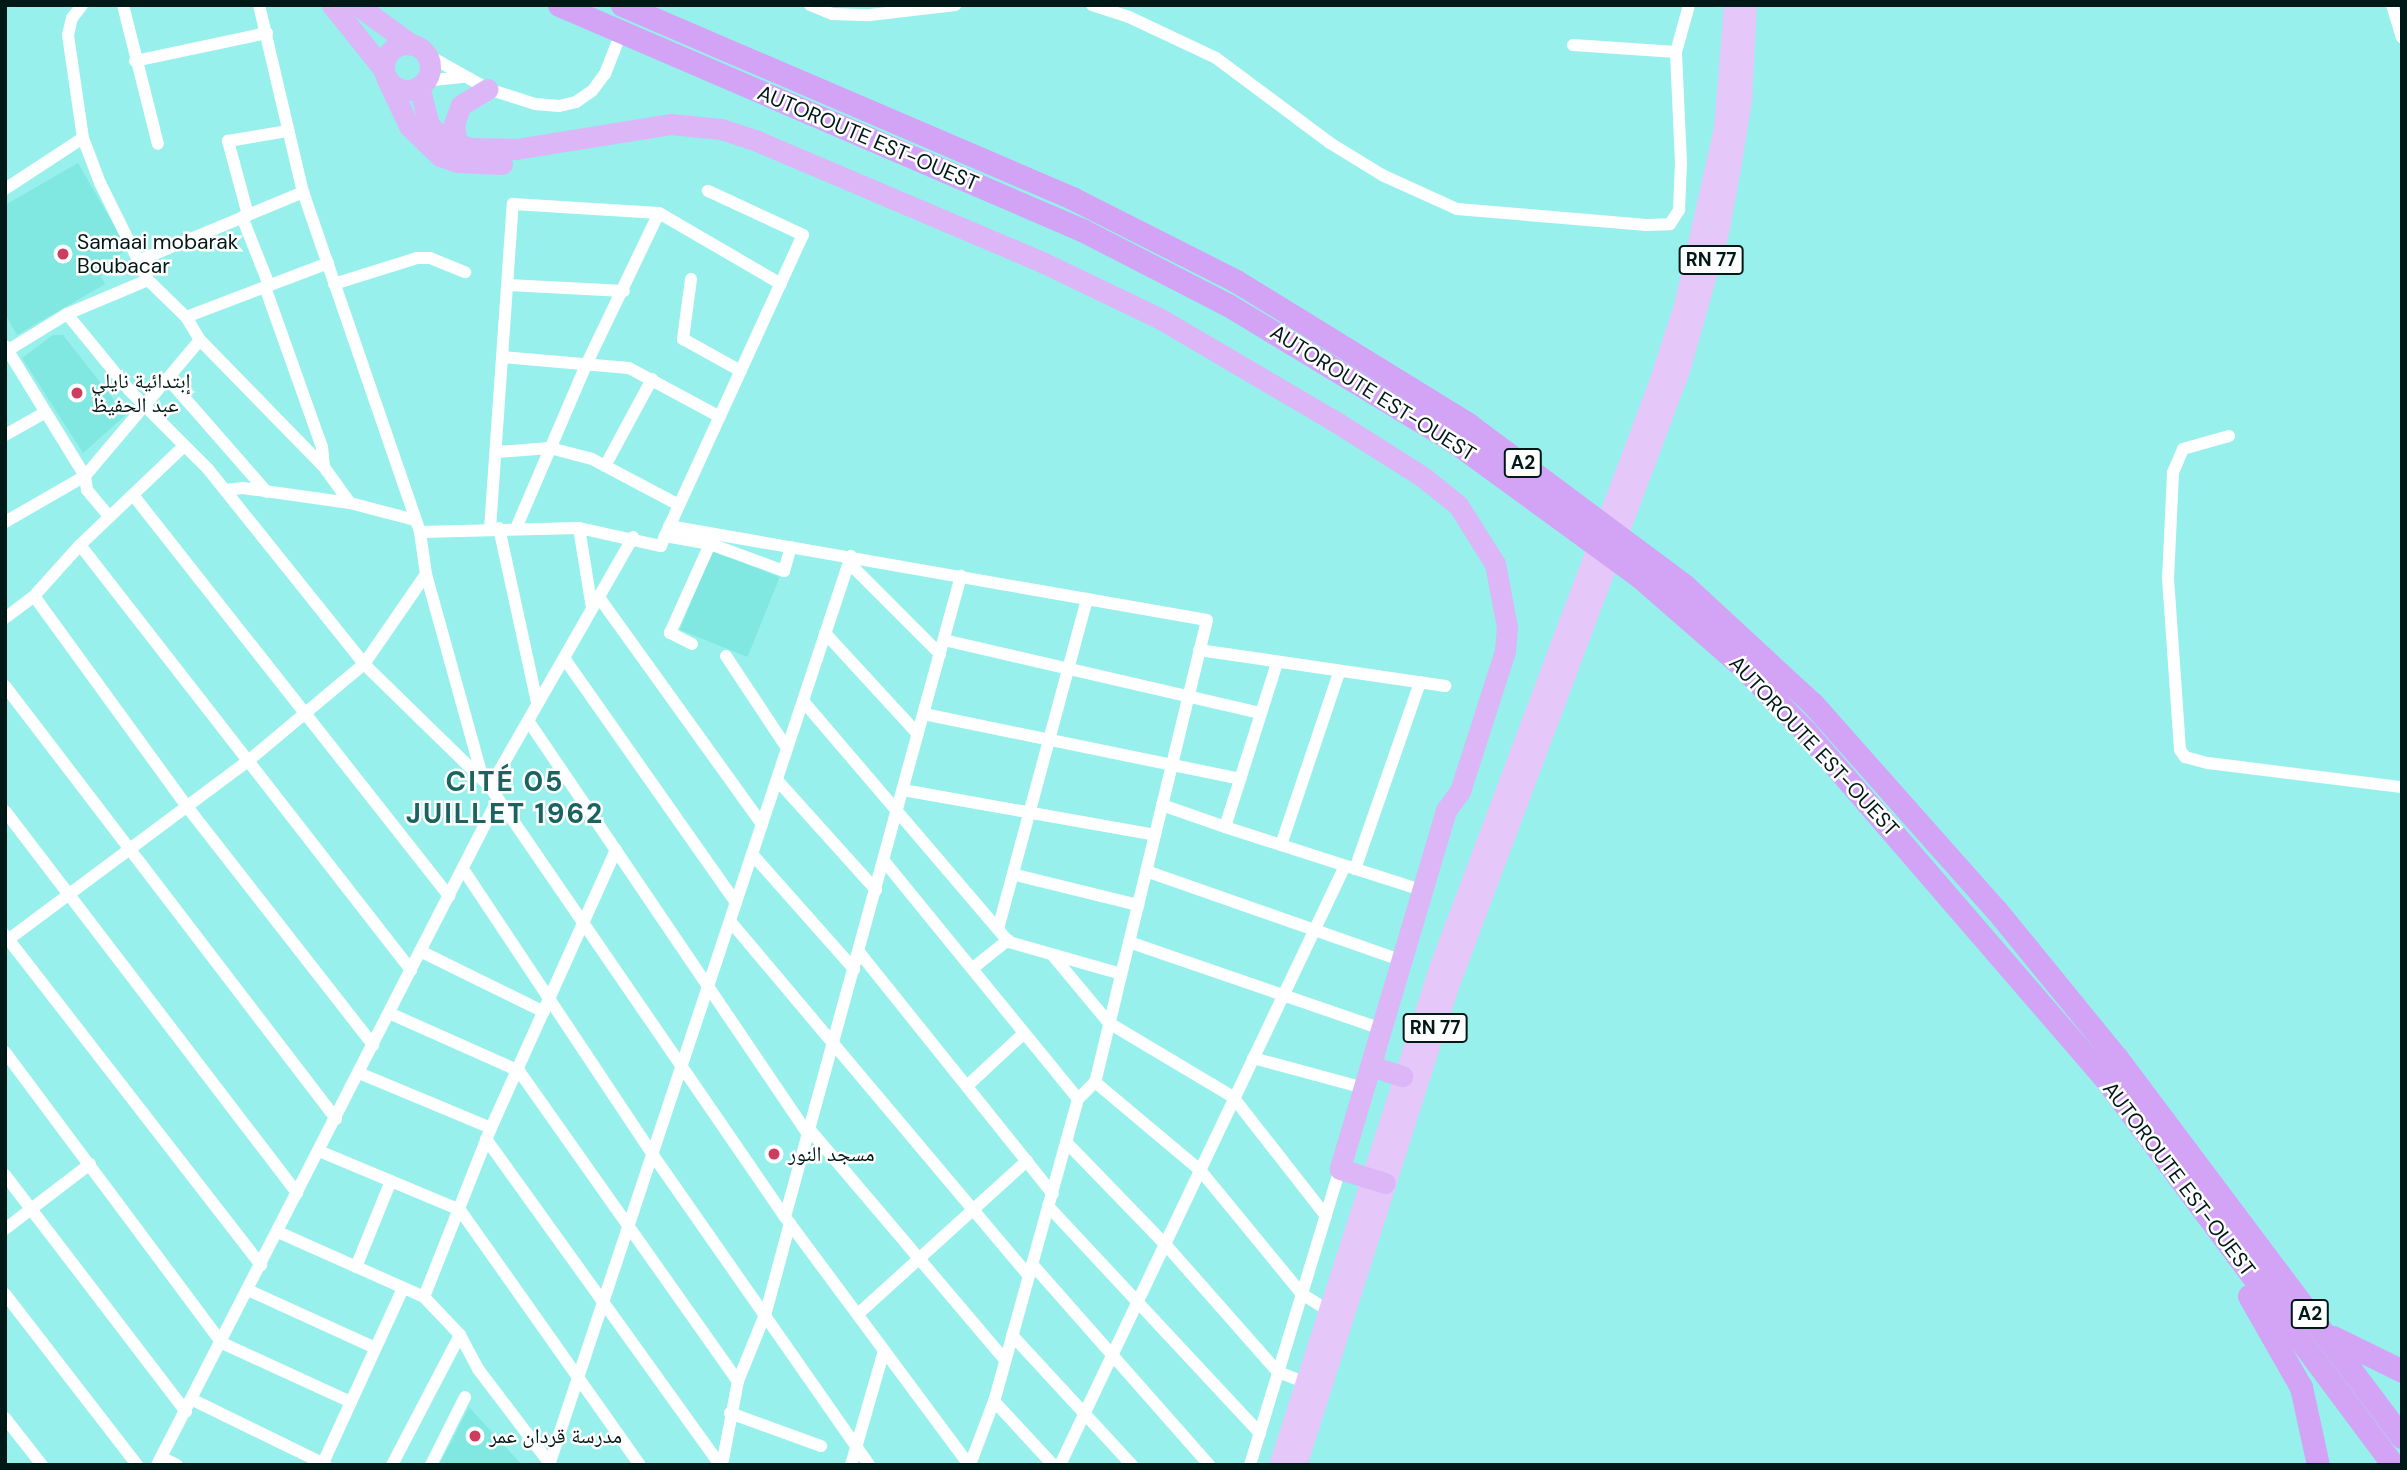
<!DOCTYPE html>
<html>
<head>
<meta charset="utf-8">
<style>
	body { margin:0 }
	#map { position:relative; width:2407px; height:1470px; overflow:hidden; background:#97f0eb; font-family:"DM Sans","Noto Naskh Arabic",sans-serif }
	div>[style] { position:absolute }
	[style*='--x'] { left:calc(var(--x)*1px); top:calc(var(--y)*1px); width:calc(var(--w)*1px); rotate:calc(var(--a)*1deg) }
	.built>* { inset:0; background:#81e8e1; transform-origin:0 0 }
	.minor>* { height:12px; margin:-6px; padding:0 6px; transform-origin:6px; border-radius:6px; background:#fff }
	.primary>* { height:19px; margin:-9.5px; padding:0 9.5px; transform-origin:9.5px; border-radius:9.5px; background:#e5c8f9 }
	.trunk>* { height:21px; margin:-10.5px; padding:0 10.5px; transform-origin:10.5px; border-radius:10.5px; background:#dcb6f7 }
	.trunk>.ring { margin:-10.5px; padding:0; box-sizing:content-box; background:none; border:21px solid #dcb6f7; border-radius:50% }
	.motorway>* { height:23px; margin:-11.5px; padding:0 11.5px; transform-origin:11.5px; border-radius:11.5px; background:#d3a3f5 }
	.dots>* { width:19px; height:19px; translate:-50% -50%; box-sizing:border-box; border:4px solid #fefefe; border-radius:50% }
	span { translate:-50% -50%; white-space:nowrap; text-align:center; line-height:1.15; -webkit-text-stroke:5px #fefefe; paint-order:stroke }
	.shield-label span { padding:2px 5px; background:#fefefe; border:2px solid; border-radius:5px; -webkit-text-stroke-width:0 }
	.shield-label { font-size:19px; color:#001917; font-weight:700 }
	.street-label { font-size:21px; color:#001917 }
	.poi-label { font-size:21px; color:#001917 }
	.left { translate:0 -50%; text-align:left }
	.district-label { font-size:28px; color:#1b6360; font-weight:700; letter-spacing:2px }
	.frame { position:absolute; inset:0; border:7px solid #001917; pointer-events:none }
</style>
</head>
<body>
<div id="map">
	<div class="built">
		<i style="clip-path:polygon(78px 163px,128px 249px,105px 264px,101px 277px,105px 284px,17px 335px,5px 314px,5px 205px)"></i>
		<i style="clip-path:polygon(53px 335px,63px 335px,126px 415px,83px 453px,22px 358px)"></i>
		<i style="left:712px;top:550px;width:73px;height:86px;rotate:22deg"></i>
		<i style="clip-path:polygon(469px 1407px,522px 1465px,439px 1465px)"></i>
	</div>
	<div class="minor">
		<i style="--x:123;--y:5;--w:143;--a:75.9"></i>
		<i style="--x:259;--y:5;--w:192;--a:76.8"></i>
		<i style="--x:303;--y:192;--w:360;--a:71"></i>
		<i style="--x:420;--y:532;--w:42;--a:81.9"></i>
		<i style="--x:426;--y:574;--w:213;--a:74.5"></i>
		<i style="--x:810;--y:5;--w:24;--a:22"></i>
		<i style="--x:832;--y:14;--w:38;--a:2"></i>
		<i style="--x:870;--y:15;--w:86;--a:-6.7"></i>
		<i style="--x:1092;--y:5;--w:39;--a:18"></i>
		<i style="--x:1129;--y:17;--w:96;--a:25.2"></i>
		<i style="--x:1216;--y:58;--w:142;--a:36.7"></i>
		<i style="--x:1330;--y:143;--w:61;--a:31.6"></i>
		<i style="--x:1382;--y:175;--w:82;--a:24.4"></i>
		<i style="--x:1457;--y:209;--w:190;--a:4.8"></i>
		<i style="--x:1646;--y:225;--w:24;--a:-2"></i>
		<i style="--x:1670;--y:224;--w:17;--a:-57"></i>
		<i style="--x:1679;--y:210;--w:47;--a:-87.6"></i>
		<i style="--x:1681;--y:163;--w:111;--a:-92.6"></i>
		<i style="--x:1676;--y:52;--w:49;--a:-74.5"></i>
		<i style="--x:2392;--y:5;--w:34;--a:73"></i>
		<i style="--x:1573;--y:45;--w:103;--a:3.9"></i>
		<i style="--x:424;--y:53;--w:73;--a:29.4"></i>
		<i style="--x:488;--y:89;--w:49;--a:17.7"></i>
		<i style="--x:535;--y:104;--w:24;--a:5"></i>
		<i style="--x:559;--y:106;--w:17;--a:-13"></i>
		<i style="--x:576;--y:102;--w:19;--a:-35"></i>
		<i style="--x:592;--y:91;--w:21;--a:-53"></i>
		<i style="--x:605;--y:74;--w:49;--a:-68.6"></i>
		<i style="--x:135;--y:61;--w:135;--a:-12"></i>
		<i style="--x:425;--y:81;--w:37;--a:-6"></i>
		<i style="--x:5;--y:189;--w:93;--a:-33.2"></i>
		<i style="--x:248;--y:215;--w:77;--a:-105.1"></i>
		<i style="--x:228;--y:141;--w:61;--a:-9.5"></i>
		<i style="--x:242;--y:217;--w:73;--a:68.3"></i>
		<i style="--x:140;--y:260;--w:177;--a:-22.6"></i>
		<i style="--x:691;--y:279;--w:61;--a:97.6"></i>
		<i style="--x:683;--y:339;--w:66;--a:28.9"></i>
		<i style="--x:334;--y:284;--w:87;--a:-17.4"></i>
		<i style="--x:417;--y:258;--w:13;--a:0"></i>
		<i style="--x:430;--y:258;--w:38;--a:22"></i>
		<i style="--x:508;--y:285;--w:116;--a:3"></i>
		<i style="--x:265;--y:287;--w:170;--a:70.4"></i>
		<i style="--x:322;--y:447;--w:20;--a:84"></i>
		<i style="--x:67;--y:314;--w:99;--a:50.7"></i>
		<i style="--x:130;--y:391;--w:110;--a:45"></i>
		<i style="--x:208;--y:469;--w:250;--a:51.3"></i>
		<i style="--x:364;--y:664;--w:176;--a:44.3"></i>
		<i style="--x:490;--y:787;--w:521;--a:55.55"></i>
		<i style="--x:785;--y:1217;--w:309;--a:53.4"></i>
		<i style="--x:186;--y:317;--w:152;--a:-20.8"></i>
		<i style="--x:200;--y:340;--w:177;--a:45.7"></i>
		<i style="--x:324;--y:467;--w:44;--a:54.2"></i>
		<i style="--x:5;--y:346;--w:153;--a:58.4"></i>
		<i style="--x:85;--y:476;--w:14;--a:82"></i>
		<i style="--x:87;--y:490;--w:35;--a:50"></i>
		<i style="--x:5;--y:352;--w:73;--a:-31.5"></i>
		<i style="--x:67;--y:314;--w:88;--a:-22.8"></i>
		<i style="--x:503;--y:357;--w:126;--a:5"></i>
		<i style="--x:629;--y:368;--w:103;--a:28.3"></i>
		<i style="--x:168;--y:379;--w:150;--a:48.8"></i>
		<i style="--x:5;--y:435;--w:45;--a:-29.4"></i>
		<i style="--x:2229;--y:436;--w:48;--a:164.2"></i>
		<i style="--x:2183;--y:449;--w:26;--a:113"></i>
		<i style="--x:2173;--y:473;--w:105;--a:92.7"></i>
		<i style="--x:2168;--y:578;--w:172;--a:86"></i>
		<i style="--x:2180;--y:750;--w:9;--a:54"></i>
		<i style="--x:2185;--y:757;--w:24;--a:15"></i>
		<i style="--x:2208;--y:763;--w:195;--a:7.1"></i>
		<i style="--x:497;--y:452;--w:53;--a:-4.3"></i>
		<i style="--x:550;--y:448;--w:43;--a:14.7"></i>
		<i style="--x:592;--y:459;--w:98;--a:27.9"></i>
		<i style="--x:605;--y:466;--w:99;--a:-61.6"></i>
		<i style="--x:226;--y:490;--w:17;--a:-7"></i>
		<i style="--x:243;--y:488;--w:108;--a:8"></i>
		<i style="--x:350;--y:503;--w:67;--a:14.7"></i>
		<i style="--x:133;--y:495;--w:511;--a:51.76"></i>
		<i style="--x:5;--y:522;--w:92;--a:-29.9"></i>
		<i style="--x:85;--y:476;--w:178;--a:-49.8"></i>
		<i style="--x:200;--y:340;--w:27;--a:-121"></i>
		<i style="--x:186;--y:317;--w:53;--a:-135.8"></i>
		<i style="--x:148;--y:280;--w:108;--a:-116.3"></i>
		<i style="--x:100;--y:183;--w:48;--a:-110.7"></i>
		<i style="--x:83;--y:138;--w:104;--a:-98.3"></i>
		<i style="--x:68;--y:35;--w:17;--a:-77"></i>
		<i style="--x:72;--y:18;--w:16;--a:-52"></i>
		<i style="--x:517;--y:526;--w:177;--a:-66.8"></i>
		<i style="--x:587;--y:363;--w:166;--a:-64.4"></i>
		<i style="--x:669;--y:526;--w:546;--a:9.91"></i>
		<i style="--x:1207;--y:620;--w:475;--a:103.6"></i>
		<i style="--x:1095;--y:1082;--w:24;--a:135"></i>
		<i style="--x:1078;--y:1099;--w:313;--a:105.5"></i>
		<i style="--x:994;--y:1401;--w:68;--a:110.6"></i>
		<i style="--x:499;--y:528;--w:178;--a:77.7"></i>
		<i style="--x:579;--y:528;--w:81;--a:80.8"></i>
		<i style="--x:490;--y:529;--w:326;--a:-86"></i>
		<i style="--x:513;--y:204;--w:146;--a:3.5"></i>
		<i style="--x:659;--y:213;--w:141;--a:30.2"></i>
		<i style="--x:420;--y:532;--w:159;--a:-1.4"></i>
		<i style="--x:579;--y:528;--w:84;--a:12.4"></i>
		<i style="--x:661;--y:546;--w:11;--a:-68"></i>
		<i style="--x:665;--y:536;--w:46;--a:10.1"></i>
		<i style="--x:710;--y:544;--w:79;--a:20"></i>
		<i style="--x:784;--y:571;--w:25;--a:-74"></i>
		<i style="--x:665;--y:536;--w:331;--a:-65.4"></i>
		<i style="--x:803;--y:235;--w:105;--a:-155.1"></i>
		<i style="--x:80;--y:545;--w:539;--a:52.09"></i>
		<i style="--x:849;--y:563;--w:129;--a:45"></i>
		<i style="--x:34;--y:596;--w:262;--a:54"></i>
		<i style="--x:188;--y:808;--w:301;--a:52"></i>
		<i style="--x:598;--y:596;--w:281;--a:54.3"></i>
		<i style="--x:5;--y:618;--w:36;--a:-37"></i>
		<i style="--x:34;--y:596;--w:69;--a:-48"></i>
		<i style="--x:80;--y:545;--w:142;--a:-43.6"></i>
		<i style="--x:825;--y:633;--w:137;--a:47.4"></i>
		<i style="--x:944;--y:640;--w:325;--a:13"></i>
		<i style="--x:692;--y:644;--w:25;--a:-153"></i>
		<i style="--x:670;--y:633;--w:98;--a:-65.8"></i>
		<i style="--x:1199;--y:650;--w:249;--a:8.3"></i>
		<i style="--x:726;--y:656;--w:110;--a:56.5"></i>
		<i style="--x:564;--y:658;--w:299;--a:54.9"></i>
		<i style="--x:1277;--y:663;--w:172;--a:107.6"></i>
		<i style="--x:1225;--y:827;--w:209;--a:17.8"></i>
		<i style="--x:5;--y:686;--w:545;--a:52.6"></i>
		<i style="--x:803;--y:701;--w:317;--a:49.5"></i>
		<i style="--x:1009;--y:942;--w:116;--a:15.9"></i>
		<i style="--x:924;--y:714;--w:323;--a:11.6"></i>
		<i style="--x:529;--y:722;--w:500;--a:55.9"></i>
		<i style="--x:777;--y:780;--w:148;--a:48"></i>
		<i style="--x:490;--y:787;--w:288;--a:-60.2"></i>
		<i style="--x:903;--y:790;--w:256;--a:10.1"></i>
		<i style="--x:1162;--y:805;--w:67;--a:19.2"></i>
		<i style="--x:5;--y:811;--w:481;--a:52.6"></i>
		<i style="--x:1281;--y:845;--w:182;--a:-71.4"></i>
		<i style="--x:752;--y:854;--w:154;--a:48.4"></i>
		<i style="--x:884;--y:861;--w:307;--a:50.8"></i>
		<i style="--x:463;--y:869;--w:347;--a:56.4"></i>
		<i style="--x:655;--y:1158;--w:374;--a:55.1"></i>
		<i style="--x:1355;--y:869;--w:198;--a:-70.8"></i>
		<i style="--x:1146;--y:871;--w:272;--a:19.3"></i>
		<i style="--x:1016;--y:875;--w:126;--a:13.8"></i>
		<i style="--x:730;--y:921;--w:464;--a:49.9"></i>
		<i style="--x:998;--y:929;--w:342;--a:-74.9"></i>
		<i style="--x:5;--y:935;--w:418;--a:52.2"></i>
		<i style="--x:5;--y:942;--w:303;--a:-36.7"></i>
		<i style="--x:248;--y:761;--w:151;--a:-39.9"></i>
		<i style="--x:364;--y:664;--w:109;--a:-55.4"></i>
		<i style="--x:1129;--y:942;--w:268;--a:19"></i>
		<i style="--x:420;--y:951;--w:138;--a:26.2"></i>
		<i style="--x:859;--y:952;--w:310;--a:51.3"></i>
		<i style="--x:1054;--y:957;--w:86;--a:50.2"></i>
		<i style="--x:1109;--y:1023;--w:144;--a:30.8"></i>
		<i style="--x:1233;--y:1097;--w:151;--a:52"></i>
		<i style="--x:973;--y:968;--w:45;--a:-38.7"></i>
		<i style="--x:389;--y:1013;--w:142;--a:24"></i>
		<i style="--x:519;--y:1071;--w:380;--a:54.8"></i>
		<i style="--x:5;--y:1052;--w:363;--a:53.3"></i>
		<i style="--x:222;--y:1343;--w:142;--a:24.6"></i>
		<i style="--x:1253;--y:1058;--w:115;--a:15.1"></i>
		<i style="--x:359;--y:1073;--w:143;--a:22.6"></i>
		<i style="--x:1095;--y:1082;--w:137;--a:40"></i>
		<i style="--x:1200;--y:1170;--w:161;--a:50.6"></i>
		<i style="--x:1302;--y:1294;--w:36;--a:32"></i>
		<i style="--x:967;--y:1086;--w:76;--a:-42.9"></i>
		<i style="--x:810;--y:1130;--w:302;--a:49.7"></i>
		<i style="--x:486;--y:1139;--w:401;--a:54.3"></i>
		<i style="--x:1066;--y:1142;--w:142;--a:45.9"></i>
		<i style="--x:1165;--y:1244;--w:171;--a:48.6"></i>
		<i style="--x:1278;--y:1372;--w:31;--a:21"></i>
		<i style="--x:319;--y:1151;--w:153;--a:22.7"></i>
		<i style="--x:460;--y:1210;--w:312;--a:54.8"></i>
		<i style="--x:5;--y:1175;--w:298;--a:52.6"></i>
		<i style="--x:1048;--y:1206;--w:311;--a:47"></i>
		<i style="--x:785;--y:1217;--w:665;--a:-74.65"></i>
		<i style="--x:5;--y:1229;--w:107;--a:-37.4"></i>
		<i style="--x:278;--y:1232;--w:160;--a:24"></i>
		<i style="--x:424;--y:1297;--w:52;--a:46.5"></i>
		<i style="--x:460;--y:1335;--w:38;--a:62"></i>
		<i style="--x:478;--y:1369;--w:121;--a:52.8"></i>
		<i style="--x:1032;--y:1264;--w:268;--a:48.6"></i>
		<i style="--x:356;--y:1267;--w:93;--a:-67.9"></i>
		<i style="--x:248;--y:1290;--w:140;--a:24.5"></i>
		<i style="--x:5;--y:1294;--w:216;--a:52.3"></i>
		<i style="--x:424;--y:1297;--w:182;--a:-68.4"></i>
		<i style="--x:491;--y:1128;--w:305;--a:-65.8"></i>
		<i style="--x:858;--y:1314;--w:228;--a:-42.2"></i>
		<i style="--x:1012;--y:1335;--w:177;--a:47.3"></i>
		<i style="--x:193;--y:1400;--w:148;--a:26"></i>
		<i style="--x:994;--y:1401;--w:87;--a:47.3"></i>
		<i style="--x:730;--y:1413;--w:97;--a:19.9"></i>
		<i style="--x:5;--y:1418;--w:60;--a:51.8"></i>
		<i style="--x:161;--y:1457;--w:18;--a:27"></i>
		<i style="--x:323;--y:1463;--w:192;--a:-65.4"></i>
		<i style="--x:157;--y:1465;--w:748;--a:-62.89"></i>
		<i style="--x:392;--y:1465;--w:147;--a:-62.4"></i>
		<i style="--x:431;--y:1465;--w:76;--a:-63.4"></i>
		<i style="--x:549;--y:1465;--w:958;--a:-71.62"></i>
		<i style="--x:722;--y:1465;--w:86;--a:-79.2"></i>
		<i style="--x:738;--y:1381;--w:74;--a:-67.9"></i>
		<i style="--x:766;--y:1312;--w:92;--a:-74.9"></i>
		<i style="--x:851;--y:1465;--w:119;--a:-73.9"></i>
		<i style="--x:1060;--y:1465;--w:663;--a:-64.56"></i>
		<i style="--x:1250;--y:1465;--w:309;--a:-73.1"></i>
	</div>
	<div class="primary">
		<i style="--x:1278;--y:1465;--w:525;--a:-72.15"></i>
		<i style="--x:1439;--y:965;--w:620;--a:-69.4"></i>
		<i style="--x:1657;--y:385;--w:84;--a:-72"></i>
		<i style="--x:1683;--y:305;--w:181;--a:-77.3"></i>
		<i style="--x:1723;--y:128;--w:123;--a:-85.4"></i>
		<i style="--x:1297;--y:1465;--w:494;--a:-72.4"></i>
		<i style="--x:1446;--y:994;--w:666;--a:-69.44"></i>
		<i style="--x:1680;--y:370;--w:143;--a:-74.2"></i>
		<i style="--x:1719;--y:232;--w:66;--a:-79.5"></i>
		<i style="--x:1731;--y:167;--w:69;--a:-80.8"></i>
		<i style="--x:1742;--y:99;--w:94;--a:-87"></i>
	</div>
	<div class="trunk">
		<i style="--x:332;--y:5;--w:83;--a:51.3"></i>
		<i style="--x:357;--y:5;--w:68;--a:36"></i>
		<i class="ring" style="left:384px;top:44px;width:25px;height:25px"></i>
		<i style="--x:386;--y:77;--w:54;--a:64.9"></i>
		<i style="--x:409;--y:126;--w:43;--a:44.1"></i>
		<i style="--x:440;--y:156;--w:18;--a:19"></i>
		<i style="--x:457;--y:162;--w:45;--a:2.5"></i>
		<i style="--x:419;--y:86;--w:40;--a:75.6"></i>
		<i style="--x:429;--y:125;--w:22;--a:43"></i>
		<i style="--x:445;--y:140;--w:28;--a:17"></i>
		<i style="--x:472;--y:148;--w:44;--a:1.3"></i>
		<i style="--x:516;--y:149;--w:156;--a:-9.2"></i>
		<i style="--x:670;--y:124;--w:51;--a:5.6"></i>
		<i style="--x:721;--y:129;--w:38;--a:18"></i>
		<i style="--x:757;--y:141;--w:310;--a:23"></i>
		<i style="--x:1042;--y:262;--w:130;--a:25.6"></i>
		<i style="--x:1159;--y:318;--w:202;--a:30.4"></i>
		<i style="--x:1333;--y:420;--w:107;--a:32.3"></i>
		<i style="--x:1423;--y:477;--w:45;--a:38.7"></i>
		<i style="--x:1458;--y:505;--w:70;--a:57.9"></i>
		<i style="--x:1495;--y:564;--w:64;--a:79.2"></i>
		<i style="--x:1507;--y:627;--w:24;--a:95"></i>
		<i style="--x:1505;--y:651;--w:147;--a:107.8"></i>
		<i style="--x:1460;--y:791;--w:24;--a:126"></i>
		<i style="--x:1446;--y:810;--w:374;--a:106.5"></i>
		<i style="--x:1340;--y:1169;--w:47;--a:17.3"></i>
		<i style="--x:457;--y:145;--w:21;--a:-98"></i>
		<i style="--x:454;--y:124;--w:20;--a:-70"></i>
		<i style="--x:461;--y:105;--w:31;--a:-31"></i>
		<i style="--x:1371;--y:1066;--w:33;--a:18"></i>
	</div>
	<div class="motorway">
		<i style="--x:559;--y:5;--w:569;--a:23.28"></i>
		<i style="--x:1082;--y:230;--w:164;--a:27.2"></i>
		<i style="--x:1228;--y:305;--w:262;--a:31.1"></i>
		<i style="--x:1452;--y:440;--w:233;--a:36.1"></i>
		<i style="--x:1640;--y:577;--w:135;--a:41.1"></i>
		<i style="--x:1742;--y:666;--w:92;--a:45.9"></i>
		<i style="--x:1806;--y:732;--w:461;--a:49.2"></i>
		<i style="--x:2107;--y:1081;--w:479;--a:53.3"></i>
		<i style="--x:622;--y:5;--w:490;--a:23.2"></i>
		<i style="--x:1072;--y:198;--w:184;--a:26.8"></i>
		<i style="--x:1236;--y:281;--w:273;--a:31.6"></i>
		<i style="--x:1468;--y:424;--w:269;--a:36.7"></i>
		<i style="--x:1684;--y:585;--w:176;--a:42.7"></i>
		<i style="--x:1813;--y:704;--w:277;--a:48.4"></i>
		<i style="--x:1997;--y:911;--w:190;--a:50.8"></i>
		<i style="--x:2117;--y:1058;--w:474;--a:53.1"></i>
		<i style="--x:2249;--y:1296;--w:105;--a:60.3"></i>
		<i style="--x:2301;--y:1387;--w:80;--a:77.7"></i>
		<i style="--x:2333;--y:1337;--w:77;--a:26.2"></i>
	</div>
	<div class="dots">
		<i style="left:63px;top:254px;background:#cc3d60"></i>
		<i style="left:77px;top:393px;background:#cc3d60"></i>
		<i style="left:774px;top:1154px;background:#cc3d60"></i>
		<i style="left:475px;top:1436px;background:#cc3d60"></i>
	</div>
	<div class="shield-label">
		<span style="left:1711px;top:260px">RN 77</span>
		<span style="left:1523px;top:463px">A2</span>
		<span style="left:1435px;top:1028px">RN 77</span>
		<span style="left:2310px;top:1314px">A2</span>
	</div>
	<div class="street-label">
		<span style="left:868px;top:138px;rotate:23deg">AUTOROUTE EST-OUEST</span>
		<span style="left:1373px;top:393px;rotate:32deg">AUTOROUTE EST-OUEST</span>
		<span style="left:1814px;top:746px;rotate:47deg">AUTOROUTE EST-OUEST</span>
		<span style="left:2179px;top:1179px;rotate:53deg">AUTOROUTE EST-OUEST</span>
	</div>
	<div class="poi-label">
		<span class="left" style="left:77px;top:254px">Samaai mobarak<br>Boubacar</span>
		<span class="left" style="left:91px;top:393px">إبتدائية نايلي<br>عبد الحفيظ</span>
		<span class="left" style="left:788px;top:1154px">مسجد النور</span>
		<span class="left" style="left:489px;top:1436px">مدرسة قردان عمر</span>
	</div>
	<div class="district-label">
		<span style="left:505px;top:798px">CITÉ 05<br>JUILLET 1962</span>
	</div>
	<div class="frame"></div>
</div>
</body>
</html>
